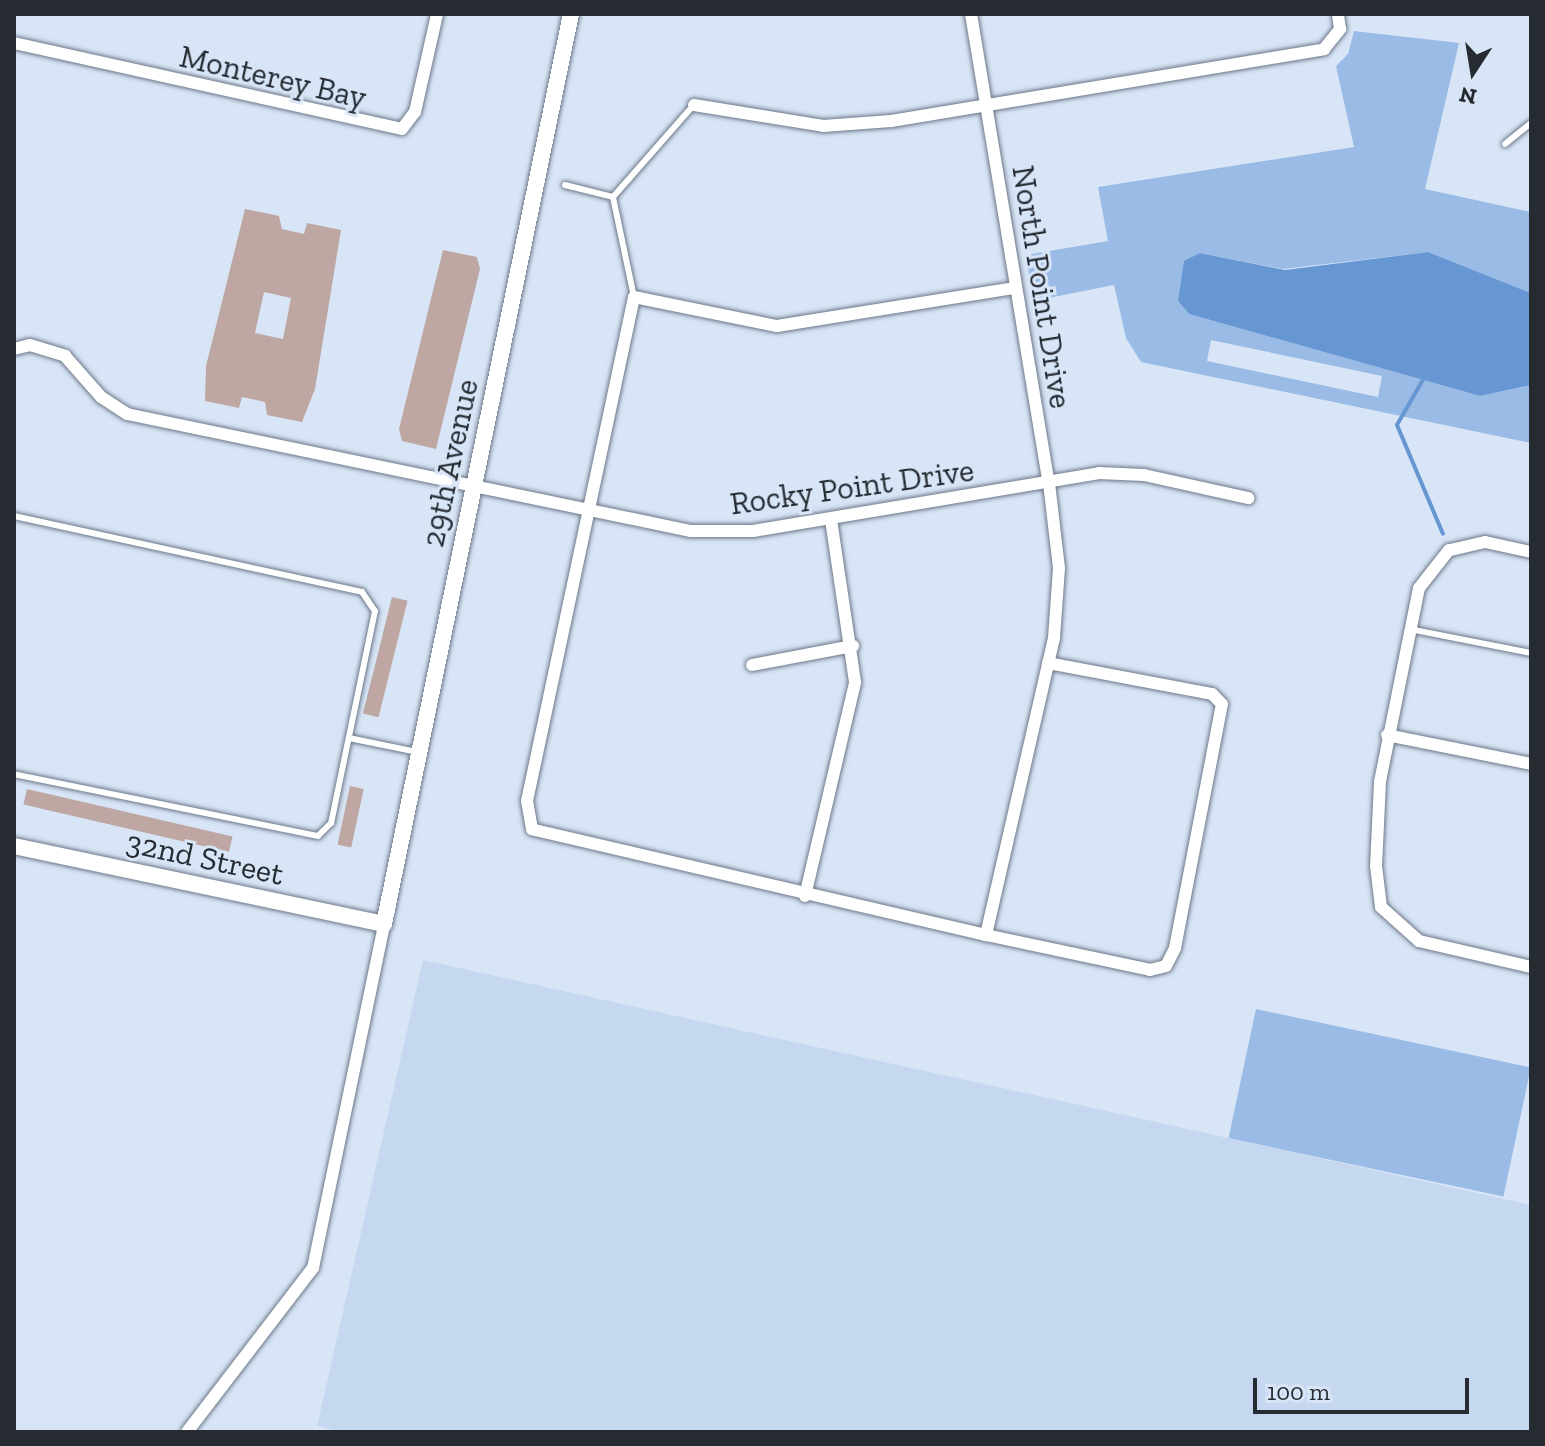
<!DOCTYPE html>
<html>
<head>
<meta charset="utf-8">
<style>
	body { margin:0 }
	#map { position:relative; width:1545px; height:1446px; overflow:hidden; background:#d7e5f6; font-family:"Zilla Slab",serif }
	div>[style] { position:absolute }
	[style*='--x'] { left:calc(var(--x)*1px); top:calc(var(--y)*1px); width:calc(var(--w)*1px); rotate:calc(var(--a)*1deg) }
	.built>* { inset:0; background:#c6d8f0 }
	.green>* { inset:0; background:#99bbe5; transform-origin:0 0 }
	.water>* { inset:0; background:#6697d3 }
	.stream>* { height:4px; margin:-2px; padding:0 2px; transform-origin:2px; border-radius:2px; background:#6697d3 }
	.building>* { inset:0; background:#bea7a2; transform-origin:0 0 }
	.roads { filter:drop-shadow(0 0 2px #6c7888) drop-shadow(0 0 2px #6c7888) }
	.service>* { height:6px; margin:-3px; padding:0 3px; transform-origin:3px; border-radius:3px; background:#fff }
	.minor>* { height:12px; margin:-6px; padding:0 6px; transform-origin:6px; border-radius:6px; background:#fff }
	.tertiary>* { height:16px; margin:-8px; padding:0 8px; transform-origin:8px; border-radius:8px; background:#fff }
	span { translate:-50% -50%; white-space:nowrap; text-align:center; line-height:1.15; -webkit-text-stroke:6px #d7e5f6; paint-order:stroke }
	.street-label { font-size:32px; color:#262b32 }
	.frame { position:absolute; inset:0; border:16px solid #262b32; pointer-events:none }
	.north { position:absolute; left:1433px; top:32px; width:80px; height:80px; -webkit-text-stroke:6px #d7e5f6; paint-order:stroke; rotate:192deg; font-size:22px; font-weight:700; line-height:32px; text-align:center; color:#262b32 }
	.north::after { content:''; display:block; margin:auto; width:28px; height:36px; background:#262b32; clip-path:polygon(50% 0,100% 100%,50% 72%,0 100%) }
	.scale { position:absolute; left:1253px; top:1378px; width:216px; height:36px; box-sizing:border-box; border:4px solid #262b32; border-top:0; padding-left:10px; font-size:24px; line-height:28px; white-space:nowrap; color:#262b32; -webkit-text-stroke:6px #d7e5f6; paint-order:stroke }
</style>
</head>
<body>
<div id="map">
	<div class="built">
		<i style="clip-path:polygon(423px 960px,1531px 1205px,1531px 1432px,342px 1432px,317px 1426px)"></i>
	</div>
	<div class="green">
		<i style="clip-path:polygon(evenodd,1354px 31px,1459px 43px,1425px 189px,1531px 212px,1531px 293px,1428px 252px,1283px 269px,1200px 253px,1178px 301px,1189px 314px,1480px 396px,1531px 385px,1531px 443px,1141px 362px,1126px 338px,1114px 285px,1033px 301px,1026px 255px,1108px 241px,1098px 187px,1354px 147px,1336px 66px,1348px 54px,1354px 31px,1211px 340px,1382px 376px,1378px 397px,1207px 361px,1211px 340px)"></i>
		<i style="left:1256px;top:1009px;width:281px;height:132px;rotate:12deg"></i>
	</div>
	<div class="water">
		<i style="clip-path:polygon(1428px 252px,1531px 293px,1531px 385px,1480px 396px,1189px 314px,1178px 301px,1184px 261px,1200px 253px,1285px 270px)"></i>
	</div>
	<div class="stream">
		<i style="--x:1424;--y:378;--w:54;--a:119.9"></i>
		<i style="--x:1397;--y:425;--w:118;--a:67.1"></i>
	</div>
	<div class="building">
		<i style="clip-path:polygon(evenodd,245px 209px,279px 216px,282px 229px,304px 234px,307px 223px,341px 230px,315px 389px,302px 422px,267px 415px,265px 402px,242px 397px,239px 408px,205px 401px,206px 366px,245px 209px,264px 292px,291px 298px,283px 339px,255px 333px,264px 292px)"></i>
		<i style="clip-path:polygon(443px 250px,477px 257px,480px 269px,436px 449px,402px 441px,399px 429px)"></i>
		<i style="left:392px;top:597px;width:16px;height:120px;rotate:14deg"></i>
		<i style="left:350px;top:786px;width:14px;height:60px;rotate:12deg"></i>
		<i style="left:27px;top:789px;width:211px;height:16px;rotate:13deg"></i>
	</div>
	<div class="roads">
		<div class="service">
			<i style="--x:1505;--y:144;--w:33;--a:-39"></i>
			<i style="--x:565;--y:185;--w:49;--a:14"></i>
			<i style="--x:634;--y:297;--w:102;--a:-101.9"></i>
			<i style="--x:613;--y:197;--w:121;--a:-48.7"></i>
			<i style="--x:14;--y:516;--w:356;--a:12.3"></i>
			<i style="--x:362;--y:592;--w:23;--a:56"></i>
			<i style="--x:375;--y:611;--w:217;--a:101.7"></i>
			<i style="--x:331;--y:823;--w:18;--a:135"></i>
			<i style="--x:318;--y:836;--w:310;--a:-168.5"></i>
			<i style="--x:1409;--y:629;--w:124;--a:11.1"></i>
			<i style="--x:349;--y:738;--w:69;--a:11.6"></i>
		</div>
		<div class="minor">
			<i style="--x:971;--y:14;--w:475;--a:80.6"></i>
			<i style="--x:1049;--y:483;--w:86;--a:83.3"></i>
			<i style="--x:1059;--y:568;--w:70;--a:94.1"></i>
			<i style="--x:1054;--y:638;--w:305;--a:102.9"></i>
			<i style="--x:986;--y:935;--w:466;--a:-166.9"></i>
			<i style="--x:532;--y:829;--w:28;--a:-100"></i>
			<i style="--x:527;--y:801;--w:515;--a:-78.01"></i>
			<i style="--x:634;--y:297;--w:146;--a:11.5"></i>
			<i style="--x:777;--y:326;--w:241;--a:-9.1"></i>
			<i style="--x:14;--y:43;--w:397;--a:12.5"></i>
			<i style="--x:402;--y:129;--w:21;--a:-53"></i>
			<i style="--x:415;--y:112;--w:100;--a:-77.3"></i>
			<i style="--x:694;--y:105;--w:131;--a:9.2"></i>
			<i style="--x:823;--y:126;--w:68;--a:-4.2"></i>
			<i style="--x:891;--y:121;--w:439;--a:-9.4"></i>
			<i style="--x:1324;--y:49;--w:26;--a:-51"></i>
			<i style="--x:1340;--y:29;--w:15;--a:-98"></i>
			<i style="--x:14;--y:349;--w:16;--a:-14"></i>
			<i style="--x:30;--y:345;--w:37;--a:17"></i>
			<i style="--x:65;--y:356;--w:55;--a:48.7"></i>
			<i style="--x:101;--y:397;--w:31;--a:33"></i>
			<i style="--x:127;--y:414;--w:576;--a:11.72"></i>
			<i style="--x:691;--y:531;--w:62;--a:0"></i>
			<i style="--x:753;--y:531;--w:351;--a:-9.5"></i>
			<i style="--x:1099;--y:473;--w:45;--a:2.5"></i>
			<i style="--x:1144;--y:475;--w:107;--a:12.5"></i>
			<i style="--x:1531;--y:552;--w:47;--a:-167.7"></i>
			<i style="--x:1485;--y:542;--w:37;--a:167"></i>
			<i style="--x:1449;--y:550;--w:48;--a:128.3"></i>
			<i style="--x:1419;--y:588;--w:198;--a:101.4"></i>
			<i style="--x:1380;--y:782;--w:84;--a:92.7"></i>
			<i style="--x:1376;--y:866;--w:41;--a:83"></i>
			<i style="--x:1381;--y:907;--w:51;--a:41.8"></i>
			<i style="--x:1419;--y:941;--w:115;--a:13.1"></i>
			<i style="--x:752;--y:665;--w:103;--a:-10.7"></i>
			<i style="--x:1387;--y:735;--w:147;--a:11.4"></i>
			<i style="--x:805;--y:896;--w:220;--a:-76.8"></i>
			<i style="--x:855;--y:682;--w:164;--a:-98.4"></i>
			<i style="--x:986;--y:935;--w:168;--a:12"></i>
			<i style="--x:1150;--y:970;--w:16;--a:-14"></i>
			<i style="--x:1166;--y:966;--w:20;--a:-63"></i>
			<i style="--x:1175;--y:948;--w:248;--a:-79.1"></i>
			<i style="--x:1222;--y:704;--w:14;--a:-135"></i>
			<i style="--x:1212;--y:694;--w:167;--a:-169.3"></i>
			<i style="--x:187;--y:1432;--w:207;--a:-52.5"></i>
			<i style="--x:313;--y:1268;--w:351;--a:-78.3"></i>
		</div>
		<div class="tertiary">
			<i style="--x:14;--y:846;--w:378;--a:11.9"></i>
			<i style="--x:384;--y:924;--w:929;--a:-78.39"></i>
		</div>
	</div>
	<div class="street-label">
		<span style="left:273px;top:77px;rotate:13deg">Monterey Bay</span>
		<span style="left:1042px;top:287px;rotate:81deg">North Point Drive</span>
		<span style="left:450px;top:463px;rotate:-78deg">29th Avenue</span>
		<span style="left:852px;top:487px;rotate:-8deg">Rocky Point Drive</span>
		<span style="left:205px;top:858px;rotate:12deg">32nd Street</span>
	</div>
	<div class="frame"></div>
	<div class="north">N</div>
	<div class="scale">100 m</div>
</div>
</body>
</html>
